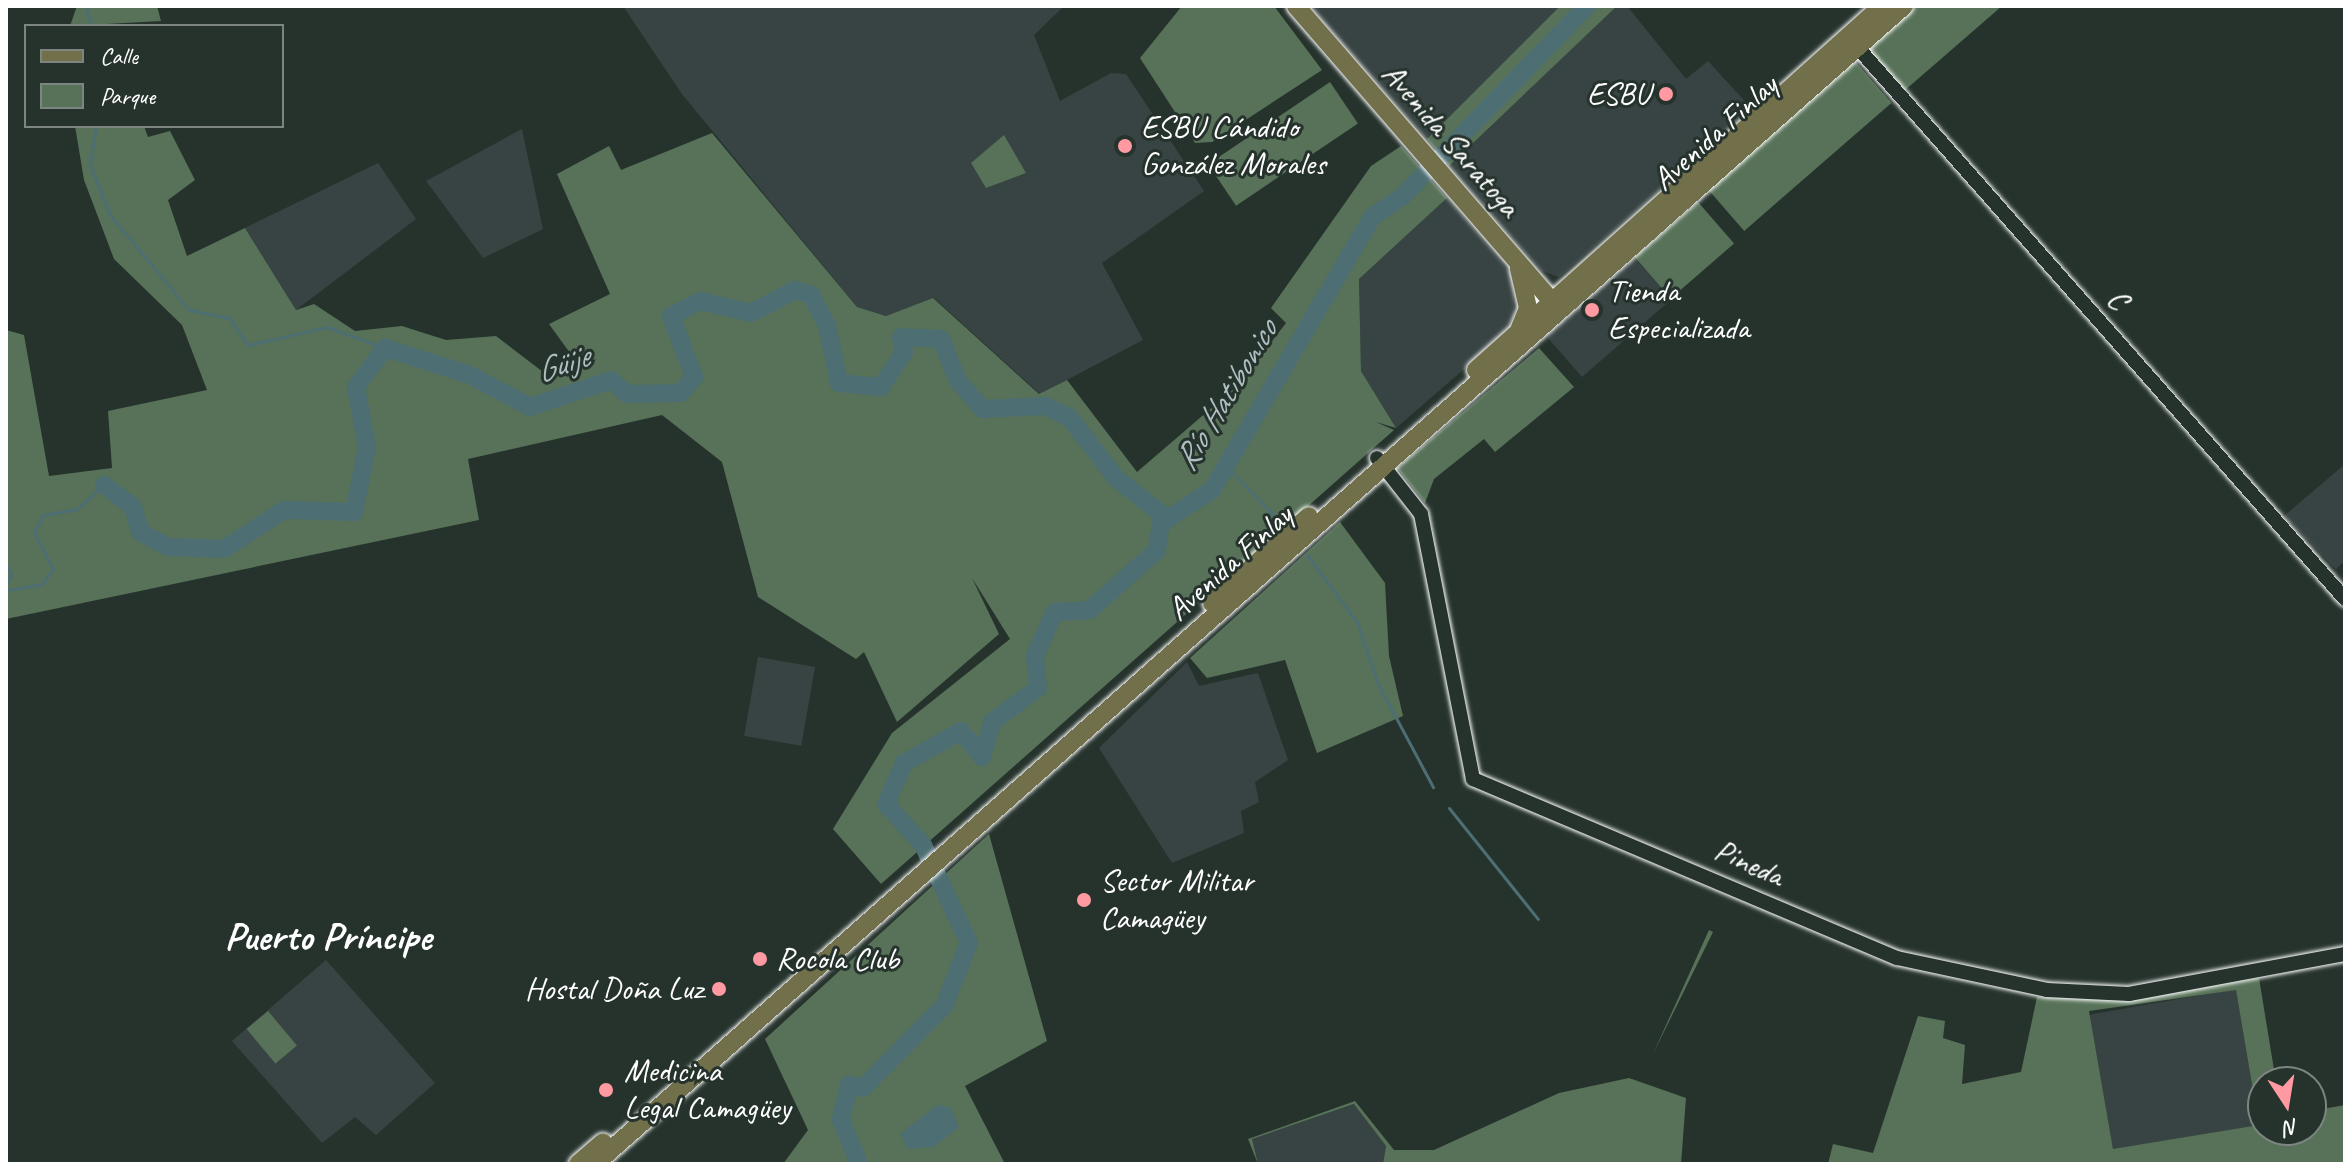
<!DOCTYPE html>
<html>
<head>
<meta charset="utf-8">
<style>
	body { margin:0 }
	#map { position:relative; width:2351px; height:1170px; overflow:hidden; background:#26332d; font-family:Caveat,sans-serif }
	div>[style] { position:absolute }
	[style*='--x'] { left:calc(var(--x)*1px); top:calc(var(--y)*1px); width:calc(var(--w)*1px); rotate:calc(var(--a)*1deg) }
	.built>* { inset:0; background:#384443; transform-origin:0 0 }
	.green>* { inset:0; background:#577258; transform-origin:0 0 }
	.water>* { inset:0; background:#4d6e73 }
	.stream>* { height:3px; margin:-1.5px; padding:0 1.5px; transform-origin:1.5px; border-radius:1.5px; background:#4d6e73 }
	.river>* { height:18px; margin:-9px; padding:0 9px; transform-origin:9px; border-radius:9px; background:#4d6e73 }
	.roads { filter:drop-shadow(0 0 2px #fff) drop-shadow(0 0 2px #fff) }
	.minor>* { height:14px; margin:-7px; padding:0 7px; transform-origin:7px; border-radius:7px; background:#26332d }
	.major>* { height:18px; margin:-9px; padding:0 9px; transform-origin:9px; border-radius:9px; background:#71704a }
	.dots>* { width:22px; height:22px; translate:-50% -50%; box-sizing:border-box; border:4px solid #26332d; border-radius:50% }
	span { translate:-50% -50%; white-space:nowrap; text-align:center; line-height:1.15; -webkit-text-stroke:6px #26332d; paint-order:stroke }
	.poi-label { font-size:32px; color:#fff }
	.right { translate:-100% -50%; text-align:right }
	.left { translate:0 -50%; text-align:left }
	.street-label { font-size:32px; color:#fff }
	.water-label { font-size:34px; color:#afbec0; font-style:italic }
	.district-label { font-size:40px; color:#fff; font-weight:700 }
	.frame { position:absolute; inset:0; border:8px solid #fff; pointer-events:none }
	.legend { position:absolute; left:24px; top:24px; width:260px; height:104px; box-sizing:border-box; background:#26332d; border:2px solid #7d8581; margin:0; padding:10px 14px; list-style:none; font-size:24px; color:#fff }
	.legend li { display:flex; align-items:center; gap:16px; height:40px }
	.legend b { width:40px; border:2px solid #7d8581 }
	.north { position:absolute; left:2247px; top:1066px; width:80px; height:80px; box-sizing:border-box; background:#26332d; border:2px solid #7d8581; border-radius:50%; rotate:168deg; font-size:22px; font-weight:700; line-height:32px; text-align:center; color:#fff }
	.north::after { content:''; display:block; margin:auto; width:28px; height:36px; background:#ff9aa2; clip-path:polygon(50% 0,100% 100%,50% 72%,0 100%) }
</style>
</head>
<body>
<div id="map">
	<div class="built">
		<i style="clip-path:polygon(623px 6px,1064px 6px,1034px 35px,1060px 101px,1111px 73px,1126px 74px,1204px 191px,1102px 263px,1143px 340px,1040px 394px,934px 298px,886px 316px,857px 307px,682px 94px)"></i>
		<i style="clip-path:polygon(1310px 6px,1560px 6px,1427px 139px)"></i>
		<i style="clip-path:polygon(1617px 6px,1627px 6px,1686px 79px,1708px 61px,1752px 109px,1559px 277px,1542px 271px,1449px 166px)"></i>
		<i style="clip-path:polygon(522px 129px,543px 229px,483px 258px,426px 181px)"></i>
		<i style="clip-path:polygon(378px 163px,416px 219px,296px 310px,245px 228px)"></i>
		<i style="clip-path:polygon(1447px 198px,1512px 275px,1514px 314px,1508px 331px,1396px 428px,1361px 371px,1359px 279px)"></i>
		<i style="left:1635px;top:258px;width:55px;height:118px;rotate:49deg"></i>
		<i style="clip-path:polygon(2345px 464px,2345px 561px,2336px 569px,2284px 516px)"></i>
		<i style="left:758px;top:657px;width:58px;height:80px;rotate:10deg"></i>
		<i style="clip-path:polygon(1187px 662px,1199px 686px,1258px 673px,1288px 760px,1255px 782px,1259px 802px,1241px 811px,1244px 833px,1172px 863px,1099px 748px)"></i>
		<i style="clip-path:polygon(326px 960px,435px 1083px,376px 1135px,355px 1117px,322px 1143px,232px 1041px)"></i>
		<i style="left:2236px;top:989px;width:138px;height:149px;rotate:80deg"></i>
		<i style="clip-path:polygon(1355px 1104px,1386px 1146px,1383px 1164px,1258px 1164px,1251px 1139px)"></i>
	</div>
	<div class="green">
		<i style="clip-path:polygon(77px 6px,157px 6px,161px 21px,70px 26px)"></i>
		<i style="clip-path:polygon(1182px 6px,1274px 6px,1322px 70px,1212px 142px,1195px 143px,1140px 58px)"></i>
		<i style="clip-path:polygon(1560px 6px,1617px 6px,1449px 166px,1427px 139px)"></i>
		<i style="clip-path:polygon(1916px 6px,2002px 6px,1904px 91px,1867px 49px)"></i>
		<i style="left:1854px;top:60px;width:57px;height:195px;rotate:49deg"></i>
		<i style="left:1330px;top:82px;width:50px;height:147px;rotate:56deg"></i>
		<i style="clip-path:polygon(75px 126px,144px 126px,148px 137px,170px 131px,195px 180px,168px 200px,187px 256px,245px 228px,296px 310px,314px 304px,355px 331px,402px 326px,446px 340px,496px 336px,551px 378px,570px 353px,549px 324px,610px 294px,557px 174px,609px 146px,621px 170px,712px 133px,857px 307px,886px 316px,933px 298px,1039px 394px,1067px 380px,1137px 472px,1237px 386px,1286px 323px,1271px 308px,1371px 166px,1401px 146px,1447px 198px,1359px 279px,1361px 371px,1396px 428px,1376px 422px,1394px 430px,881px 884px,833px 829px,892px 733px,1010px 639px,972px 578px,999px 634px,897px 722px,864px 652px,856px 659px,758px 597px,722px 462px,662px 415px,468px 459px,479px 520px,6px 619px,6px 330px,24px 335px,49px 476px,112px 468px,108px 411px,207px 390px,182px 325px,114px 259px,84px 180px)"></i>
		<i style="clip-path:polygon(1004px 135px,1026px 173px,986px 188px,971px 163px)"></i>
		<i style="left:1698px;top:202px;width:55px;height:84px;rotate:49deg"></i>
		<i style="clip-path:polygon(1539px 348px,1574px 387px,1495px 452px,1484px 439px,1434px 479px,1425px 503px,1397px 468px)"></i>
		<i style="clip-path:polygon(1340px 522px,1385px 583px,1389px 656px,1403px 716px,1317px 753px,1285px 660px,1207px 678px,1190px 658px)"></i>
		<i style="clip-path:polygon(989px 834px,1047px 1041px,965px 1086px,1005px 1164px,783px 1164px,808px 1130px,765px 1039px)"></i>
		<i style="clip-path:polygon(1709px 930px,1713px 932px,1653px 1054px)"></i>
		<i style="clip-path:polygon(evenodd,2259px 978px,2276px 1082px,2263px 1082px,2263px 1130px,2311px 1130px,2311px 1111px,2345px 1105px,2345px 1164px,1828px 1164px,1833px 1144px,1873px 1153px,1918px 1016px,1945px 1021px,1943px 1038px,1965px 1045px,1962px 1084px,2021px 1072px,2037px 997px,2128px 1000px,2259px 978px,2236px 990px,2259px 1125px,2113px 1149px,2089px 1011px,2236px 990px)"></i>
		<i style="left:268px;top:1011px;width:45px;height:28px;rotate:50deg"></i>
		<i style="clip-path:polygon(1629px 1078px,1686px 1098px,1681px 1164px,1383px 1164px,1386px 1146px,1354px 1104px,1252px 1139px,1258px 1164px,1248px 1139px,1355px 1101px,1394px 1150px,1434px 1150px,1559px 1093px)"></i>
	</div>
	<div class="water">
		<i style="clip-path:polygon(937px 1105px,950px 1107px,959px 1127px,934px 1147px,908px 1149px,900px 1134px)"></i>
	</div>
	<div class="stream">
		<i style="--x:85;--y:6;--w:21;--a:71"></i>
		<i style="--x:96;--y:126;--w:39;--a:99"></i>
		<i style="--x:90;--y:165;--w:54;--a:68.2"></i>
		<i style="--x:110;--y:215;--w:124;--a:50.3"></i>
		<i style="--x:189;--y:310;--w:41;--a:11.3"></i>
		<i style="--x:229;--y:318;--w:33;--a:55"></i>
		<i style="--x:248;--y:345;--w:81;--a:-12.8"></i>
		<i style="--x:327;--y:327;--w:62;--a:19.9"></i>
		<i style="--x:1226;--y:466;--w:76;--a:46.1"></i>
		<i style="--x:1307;--y:555;--w:84;--a:53.3"></i>
		<i style="--x:1357;--y:622;--w:65;--a:71.3"></i>
		<i style="--x:1378;--y:684;--w:117;--a:61.9"></i>
		<i style="--x:6;--y:565;--w:12;--a:59"></i>
		<i style="--x:12;--y:575;--w:10;--a:127"></i>
		<i style="--x:6;--y:590;--w:36;--a:-9"></i>
		<i style="--x:42;--y:584;--w:19;--a:-54"></i>
		<i style="--x:53;--y:569;--w:42;--a:-117.2"></i>
		<i style="--x:34;--y:532;--w:19;--a:-62"></i>
		<i style="--x:43;--y:515;--w:35;--a:-10"></i>
		<i style="--x:77;--y:509;--w:36;--a:-42"></i>
		<i style="--x:1449;--y:808;--w:142;--a:51.3"></i>
	</div>
	<div class="river">
		<i style="--x:104;--y:485;--w:36;--a:37"></i>
		<i style="--x:133;--y:507;--w:26;--a:74"></i>
		<i style="--x:140;--y:532;--w:32;--a:28"></i>
		<i style="--x:168;--y:547;--w:56;--a:2"></i>
		<i style="--x:224;--y:549;--w:72;--a:-33"></i>
		<i style="--x:284;--y:510;--w:70;--a:1.6"></i>
		<i style="--x:354;--y:512;--w:66;--a:-78.7"></i>
		<i style="--x:367;--y:447;--w:61;--a:-100.4"></i>
		<i style="--x:356;--y:387;--w:49;--a:-53.4"></i>
		<i style="--x:385;--y:348;--w:89;--a:17.6"></i>
		<i style="--x:470;--y:375;--w:68;--a:28.1"></i>
		<i style="--x:530;--y:407;--w:85;--a:-18.4"></i>
		<i style="--x:611;--y:380;--w:21;--a:41"></i>
		<i style="--x:627;--y:394;--w:54;--a:-1.1"></i>
		<i style="--x:681;--y:393;--w:21;--a:-51"></i>
		<i style="--x:694;--y:377;--w:65;--a:-110.7"></i>
		<i style="--x:671;--y:316;--w:34;--a:-27"></i>
		<i style="--x:701;--y:301;--w:51;--a:13.5"></i>
		<i style="--x:751;--y:313;--w:50;--a:-27.6"></i>
		<i style="--x:795;--y:290;--w:17;--a:17"></i>
		<i style="--x:811;--y:295;--w:34;--a:62"></i>
		<i style="--x:827;--y:325;--w:59;--a:78.3"></i>
		<i style="--x:839;--y:383;--w:42;--a:5.4"></i>
		<i style="--x:881;--y:387;--w:42;--a:-56.7"></i>
		<i style="--x:904;--y:352;--w:15;--a:-101"></i>
		<i style="--x:901;--y:337;--w:40;--a:2.9"></i>
		<i style="--x:941;--y:339;--w:45;--a:68"></i>
		<i style="--x:958;--y:381;--w:37;--a:49"></i>
		<i style="--x:982;--y:409;--w:63;--a:-2.7"></i>
		<i style="--x:1045;--y:406;--w:26;--a:25"></i>
		<i style="--x:1069;--y:417;--w:77;--a:52.4"></i>
		<i style="--x:1116;--y:478;--w:66;--a:38.3"></i>
		<i style="--x:859;--y:1164;--w:48;--a:-111.8"></i>
		<i style="--x:841;--y:1119;--w:35;--a:-77"></i>
		<i style="--x:849;--y:1085;--w:14;--a:12"></i>
		<i style="--x:863;--y:1088;--w:115;--a:-45.4"></i>
		<i style="--x:944;--y:1006;--w:68;--a:-68.4"></i>
		<i style="--x:969;--y:943;--w:108;--a:-115.1"></i>
		<i style="--x:923;--y:845;--w:55;--a:-132.1"></i>
		<i style="--x:886;--y:804;--w:45;--a:-66.3"></i>
		<i style="--x:904;--y:763;--w:65;--a:-29.3"></i>
		<i style="--x:961;--y:731;--w:33;--a:51"></i>
		<i style="--x:982;--y:757;--w:36;--a:-74"></i>
		<i style="--x:992;--y:722;--w:57;--a:-36.5"></i>
		<i style="--x:1038;--y:688;--w:33;--a:-95"></i>
		<i style="--x:1035;--y:655;--w:47;--a:-65.1"></i>
		<i style="--x:1055;--y:612;--w:35;--a:-3"></i>
		<i style="--x:1090;--y:610;--w:90;--a:-41.8"></i>
		<i style="--x:1157;--y:550;--w:27;--a:-82"></i>
		<i style="--x:1161;--y:523;--w:61;--a:-32.9"></i>
		<i style="--x:1212;--y:490;--w:316;--a:-59.6"></i>
		<i style="--x:1372;--y:217;--w:36;--a:-34"></i>
		<i style="--x:1402;--y:197;--w:266;--a:-45.9"></i>
	</div>
	<div class="roads">
		<div class="minor">
			<i style="--x:1851;--y:40;--w:746;--a:48.53"></i>
			<i style="--x:1377;--y:458;--w:71;--a:51.8"></i>
			<i style="--x:1421;--y:514;--w:270;--a:78.9"></i>
			<i style="--x:1473;--y:779;--w:460;--a:22.9"></i>
			<i style="--x:1897;--y:958;--w:153;--a:12"></i>
			<i style="--x:2047;--y:990;--w:82;--a:2.8"></i>
			<i style="--x:2129;--y:994;--w:220;--a:-10.5"></i>
		</div>
		<div class="major">
			<i style="--x:1296;--y:6;--w:402;--a:49.1"></i>
			<i style="--x:1519;--y:269;--w:40;--a:77"></i>
			<i style="--x:1528;--y:308;--w:22;--a:112"></i>
			<i style="--x:1476;--y:370;--w:545;--a:-41.88"></i>
			<i style="--x:1212;--y:603;--w:130;--a:-41.9"></i>
			<i style="--x:578;--y:1164;--w:33;--a:-41"></i>
			<i style="--x:595;--y:1164;--w:1748;--a:-41.5"></i>
		</div>
	</div>
	<div class="dots">
		<i style="left:1666px;top:94px;background:#ff9aa2"></i>
		<i style="left:1125px;top:146px;background:#ff9aa2"></i>
		<i style="left:1592px;top:310px;background:#ff9aa2"></i>
		<i style="left:1084px;top:900px;background:#ff9aa2"></i>
		<i style="left:760px;top:959px;background:#ff9aa2"></i>
		<i style="left:719px;top:989px;background:#ff9aa2"></i>
		<i style="left:606px;top:1090px;background:#ff9aa2"></i>
	</div>
	<div class="poi-label">
		<span class="right" style="left:1650px;top:94px">ESBU</span>
		<span class="left" style="left:1141px;top:146px">ESBU Cándido<br>González Morales</span>
		<span class="left" style="left:1608px;top:310px">Tienda<br>Especializada</span>
		<span class="left" style="left:1100px;top:900px">Sector Militar<br>Camagüey</span>
		<span class="left" style="left:776px;top:959px">Rocola Club</span>
		<span class="right" style="left:703px;top:989px">Hostal Doña Luz</span>
		<span class="left" style="left:624px;top:1090px">Medicina<br>Legal Camagüey</span>
	</div>
	<div class="street-label">
		<span style="left:1715px;top:133px;rotate:-42deg">Avenida Finlay</span>
		<span style="left:1451px;top:140px;rotate:49deg">Avenida Saratoga</span>
		<span style="left:2118px;top:299px;rotate:49deg">C</span>
		<span style="left:1230px;top:563px;rotate:-42deg">Avenida Finlay</span>
		<span style="left:1749px;top:863px;rotate:24deg">Pineda</span>
	</div>
	<div class="water-label">
		<span style="left:562px;top:363px;rotate:-19deg">Güije</span>
		<span style="left:1225px;top:395px;rotate:-59deg">Río Hatibonico</span>
	</div>
	<div class="district-label">
		<span style="left:328px;top:936px">Puerto Príncipe</span>
	</div>
	<div class="frame"></div>
	<ul class="legend">
	<li><b style="height:10px;background:#71704a"></b>Calle</li>
	<li><b style="height:22px;background:#577258"></b>Parque</li>
	</ul>
	<div class="north">N</div>
</div>
</body>
</html>
